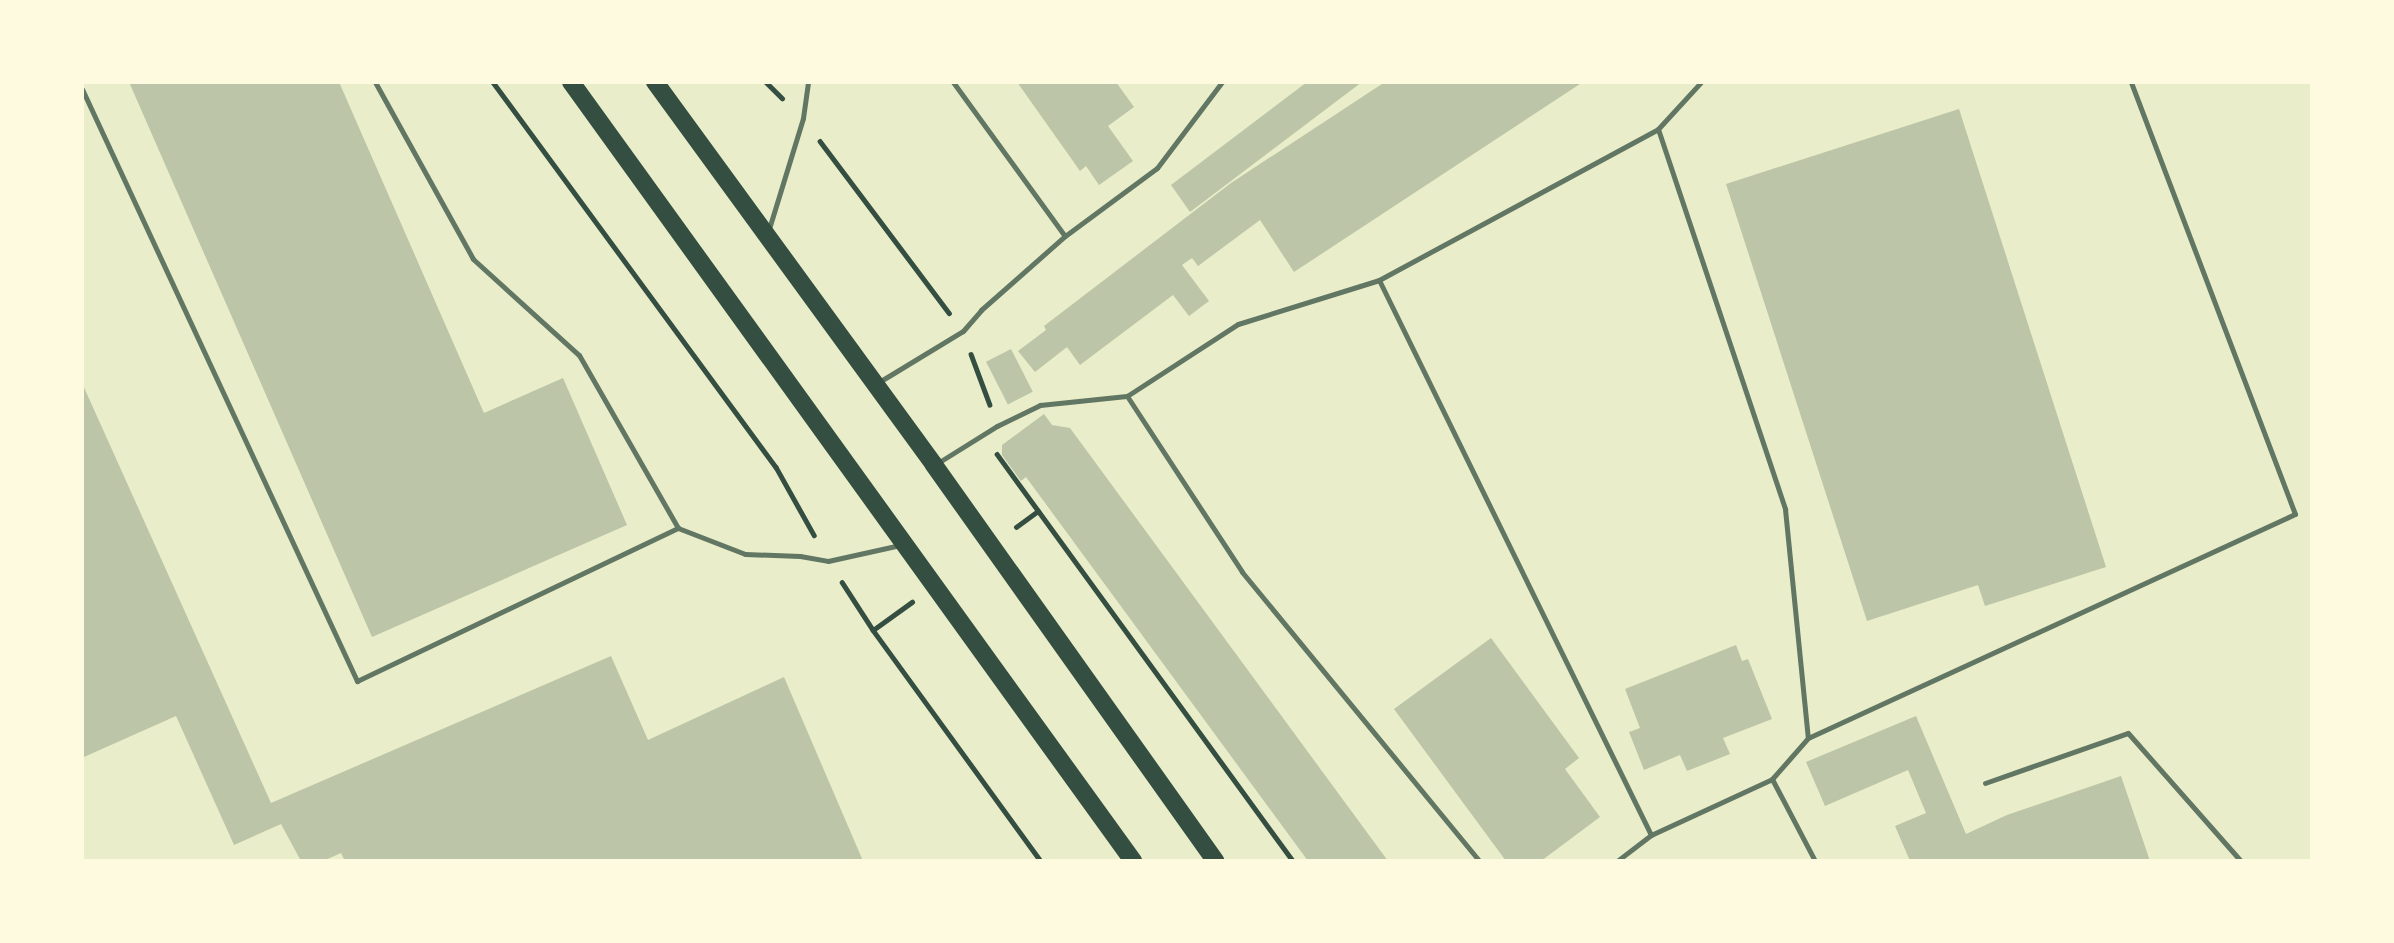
<!DOCTYPE html>
<style>
body{margin:0}
#map{position:relative;width:2394px;height:943px;overflow:hidden;background:#e9edc9;font-family:"Crimson Pro",serif}
div>[style]{position:absolute}
[style*='--x']{left:calc(var(--x)*1px);top:calc(var(--y)*1px);width:calc(var(--w)*1px);rotate:calc(var(--a)*1deg)}
.building>*{inset:0;background:#bcc5a7;transform-origin:0 0}
.path>*{height:4.5px;margin:-2.25px;padding:0 2.25px;transform-origin:2.25px;border-radius:2.25px;background:#344e41}
.service>*{height:5px;margin:-2.5px;padding:0 2.5px;transform-origin:2.5px;border-radius:2.5px;background:#617663}
.primary>*{height:18px;margin:-9px;padding:0 9px;transform-origin:9px;border-radius:9px;background:#344e41}
span{translate:-50% -50%;white-space:nowrap;text-align:center;line-height:1.15;-webkit-text-stroke:5px #fefae0;paint-order:stroke}
.frame{position:absolute;inset:0;border:84px solid #fefae0;pointer-events:none}
</style>
<div id="map">
<div class="building">
<i style="clip-path:polygon(129px 82px,339px 82px,484px 413px,563px 378px,627px 525px,372px 637px)"></i>
<i style="clip-path:polygon(1017px 82px,1116px 82px,1134px 107px,1108px 126px,1133px 161px,1099px 185px,1086px 166px,1080px 171px)"></i>
<i style="clip-path:polygon(1307px 82px,1362px 82px,1190px 212px,1171px 185px)"></i>
<i style="clip-path:polygon(1385px 82px,1583px 82px,1294px 272px,1260px 220px,1198px 266px,1192px 258px,1182px 265px,1209px 301px,1189px 316px,1173px 295px,1080px 365px,1067px 347px,1035px 372px,1018px 351px,1046px 330px,1044px 326px,1231px 183px)"></i>
<i style="clip-path:polygon(1959px 109px,2106px 567px,1985px 606px,1978px 585px,1867px 621px,1726px 184px)"></i>
<i style="left:1011px;top:349px;width:48px;height:28px;rotate:63deg"></i>
<i style="clip-path:polygon(82px 383px,271px 803px,611px 656px,648px 740px,784px 677px,863px 861px,345px 861px,341px 853px,323px 861px,301px 861px,281px 824px,234px 845px,176px 716px,84px 757px)"></i>
<i style="clip-path:polygon(1044px 414px,1052px 425px,1070px 428px,1388px 861px,1308px 861px,1026px 477px,1021px 481px,1002px 455px,1002px 445px)"></i>
<i style="clip-path:polygon(1491px 638px,1579px 758px,1565px 769px,1600px 817px,1541px 861px,1506px 861px,1394px 709px)"></i>
<i style="clip-path:polygon(1736px 645px,1742px 661px,1748px 659px,1772px 719px,1723px 738px,1730px 754px,1687px 771px,1680px 755px,1644px 770px,1629px 732px,1640px 728px,1625px 689px)"></i>
<i style="clip-path:polygon(1916px 716px,1966px 834px,2007px 815px,2121px 776px,2150px 861px,1910px 861px,1895px 826px,1926px 813px,1908px 770px,1825px 806px,1806px 762px)"></i>
</div>
<div class="path">
<i style="--x:493;--y:82;--w:478;--a:53.7"></i>
<i style="--x:776;--y:467;--w:78;--a:60.8"></i>
<i style="--x:766;--y:82;--w:23;--a:45"></i>
<i style="--x:820;--y:141;--w:215;--a:53.1"></i>
<i style="--x:971;--y:354;--w:54;--a:69.6"></i>
<i style="--x:997;--y:454;--w:503;--a:53.97"></i>
<i style="--x:1016;--y:527;--w:27;--a:-36"></i>
<i style="--x:842;--y:582;--w:57;--a:57.1"></i>
<i style="--x:873;--y:630;--w:286;--a:54"></i>
<i style="--x:873;--y:630;--w:48;--a:-35.7"></i>
</div>
<div class="service">
<i style="--x:375;--y:82;--w:202;--a:61"></i>
<i style="--x:473;--y:259;--w:143;--a:42.2"></i>
<i style="--x:579;--y:355;--w:199;--a:60.2"></i>
<i style="--x:678;--y:528;--w:72;--a:21.2"></i>
<i style="--x:745;--y:554;--w:55;--a:2.1"></i>
<i style="--x:800;--y:556;--w:28;--a:10"></i>
<i style="--x:828;--y:561;--w:74;--a:-12.5"></i>
<i style="--x:953;--y:82;--w:190;--a:54"></i>
<i style="--x:82;--y:89;--w:653;--a:65.08"></i>
<i style="--x:357;--y:681;--w:356;--a:-25.5"></i>
<i style="--x:1658;--y:129;--w:401;--a:71.5"></i>
<i style="--x:1785;--y:509;--w:230;--a:84.3"></i>
<i style="--x:768;--y:232;--w:119;--a:-72.9"></i>
<i style="--x:803;--y:118;--w:36;--a:-82"></i>
<i style="--x:1379;--y:280;--w:618;--a:63.89"></i>
<i style="--x:1651;--y:835;--w:43;--a:142.6"></i>
<i style="--x:879;--y:382;--w:98;--a:-31.3"></i>
<i style="--x:963;--y:331;--w:28;--a:-49"></i>
<i style="--x:981;--y:310;--w:112;--a:-41.4"></i>
<i style="--x:1065;--y:236;--w:114;--a:-36.5"></i>
<i style="--x:1157;--y:168;--w:108;--a:-52.9"></i>
<i style="--x:1127;--y:396;--w:132;--a:-33"></i>
<i style="--x:1238;--y:324;--w:148;--a:-17.3"></i>
<i style="--x:1379;--y:280;--w:317;--a:-28.4"></i>
<i style="--x:1658;--y:129;--w:64;--a:-47.5"></i>
<i style="--x:936;--y:464;--w:72;--a:-31.9"></i>
<i style="--x:997;--y:426;--w:48;--a:-26"></i>
<i style="--x:1040;--y:405;--w:87;--a:-5.9"></i>
<i style="--x:1127;--y:396;--w:210;--a:56.8"></i>
<i style="--x:1242;--y:572;--w:374;--a:50.6"></i>
<i style="--x:1772;--y:779;--w:55;--a:-48.7"></i>
<i style="--x:1808;--y:738;--w:536;--a:-24.7"></i>
<i style="--x:2295;--y:514;--w:462;--a:-110.8"></i>
<i style="--x:1985;--y:783;--w:151;--a:-19.3"></i>
<i style="--x:2128;--y:733;--w:171;--a:48.6"></i>
<i style="--x:1651;--y:835;--w:133;--a:-24.8"></i>
<i style="--x:1772;--y:779;--w:93;--a:62.3"></i>
</div>
<div class="primary">
<i style="--x:571;--y:82;--w:961;--a:54.19"></i>
<i style="--x:655;--y:82;--w:474;--a:53.9"></i>
<i style="--x:934;--y:465;--w:486;--a:54.6"></i>
</div>
<div class="frame"></div>
</div>
